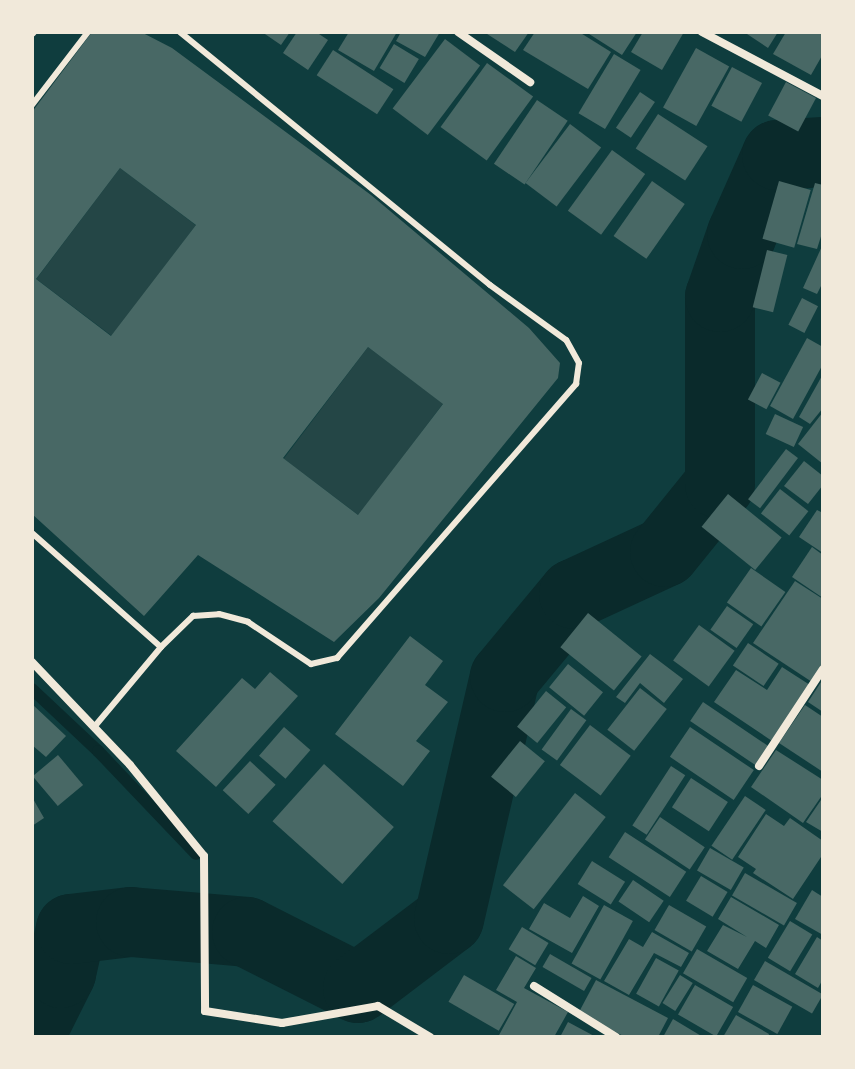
<!DOCTYPE html>
<style>
body{margin:0}
#map{position:relative;width:855px;height:1069px;overflow:hidden;background:#0f3d3e;font-family:"Fira Sans",sans-serif}
div>[style]{position:absolute}
[style*='--x']{left:calc(var(--x)*1px);top:calc(var(--y)*1px);width:calc(var(--w)*1px);rotate:calc(var(--a)*1deg)}
.green>*{inset:0;background:#244646;transform-origin:0 0}
.stream>*{height:12px;margin:-6px;padding:0 6px;transform-origin:6px;border-radius:6px;background:#0a2a2b}
.river>*{height:70px;margin:-35px;padding:0 35px;transform-origin:35px;border-radius:35px;background:#0a2a2b}
.building>*{inset:0;background:#486865;transform-origin:0 0}
.service>*{height:6px;margin:-3px;padding:0 3px;transform-origin:3px;border-radius:3px;background:#f1e9da}
.minor>*{height:8px;margin:-4px;padding:0 4px;transform-origin:4px;border-radius:4px;background:#f1e9da}
span{translate:-50% -50%;white-space:nowrap;text-align:center;line-height:1.15;-webkit-text-stroke:6px #f1e9da;paint-order:stroke}
.frame{position:absolute;inset:0;border:34px solid #f1e9da;pointer-events:none}
</style>
<div id="map">
<div class="green">
<i style="left:120px;top:168px;width:95px;height:139px;rotate:37deg"></i>
<i style="left:368px;top:347px;width:94px;height:140px;rotate:37deg"></i>
</div>
<div class="stream">
<i style="--x:32;--y:689;--w:91;--a:43.2"></i>
<i style="--x:98;--y:751;--w:142;--a:46.4"></i>
</div>
<div class="river">
<i style="--x:32;--y:1031;--w:65;--a:-63.4"></i>
<i style="--x:61;--y:973;--w:45;--a:-77.2"></i>
<i style="--x:71;--y:929;--w:60;--a:-6.7"></i>
<i style="--x:131;--y:922;--w:116;--a:4.9"></i>
<i style="--x:247;--y:932;--w:124;--a:26.8"></i>
<i style="--x:358;--y:988;--w:114;--a:-37.2"></i>
<i style="--x:449;--y:919;--w:248;--a:-77"></i>
<i style="--x:505;--y:677;--w:108;--a:-50.3"></i>
<i style="--x:574;--y:594;--w:100;--a:-24.8"></i>
<i style="--x:665;--y:552;--w:87;--a:-51"></i>
<i style="--x:720;--y:484;--w:187;--a:-90"></i>
<i style="--x:720;--y:297;--w:67;--a:-70.8"></i>
<i style="--x:742;--y:234;--w:86;--a:-66.1"></i>
<i style="--x:777;--y:155;--w:46;--a:-3.7"></i>
</div>
<div class="building">
<i style="clip-path:polygon(evenodd,92px 32px,141px 32px,172px 48px,371px 195px,529px 328px,560px 363px,558px 378px,379px 598px,334px 642px,198px 555px,144px 616px,32px 514px,32px 112px,92px 32px,120px 168px,196px 225px,111px 336px,36px 279px,120px 168px,92px 32px,368px 347px,443px 404px,358px 515px,283px 458px,368px 347px)"></i>
<i style="clip-path:polygon(262px 32px,290px 32px,281px 45px)"></i>
<i style="clip-path:polygon(297px 32px,316px 32px,328px 40px,308px 70px,283px 53px)"></i>
<i style="clip-path:polygon(349px 32px,397px 32px,374px 71px,338px 50px)"></i>
<i style="clip-path:polygon(401px 32px,440px 32px,425px 57px,396px 41px)"></i>
<i style="clip-path:polygon(484px 32px,529px 32px,515px 52px)"></i>
<i style="clip-path:polygon(535px 32px,579px 32px,611px 52px,588px 89px,523px 50px)"></i>
<i style="clip-path:polygon(586px 32px,637px 32px,622px 55px)"></i>
<i style="clip-path:polygon(643px 32px,684px 32px,662px 70px,631px 52px)"></i>
<i style="clip-path:polygon(744px 32px,778px 32px,768px 48px)"></i>
<i style="clip-path:polygon(786px 32px,823px 32px,823px 54px,811px 75px,773px 54px)"></i>
<i style="left:445px;top:39px;width:44px;height:87px;rotate:37deg"></i>
<i style="left:394px;top:44px;width:29px;height:28px;rotate:31deg"></i>
<i style="left:696px;top:48px;width:38px;height:68px;rotate:29deg"></i>
<i style="left:333px;top:50px;width:72px;height:30px;rotate:33deg"></i>
<i style="left:614px;top:54px;width:31px;height:69px;rotate:31deg"></i>
<i style="left:487px;top:63px;width:57px;height:79px;rotate:36deg"></i>
<i style="left:732px;top:67px;width:34px;height:44px;rotate:28deg"></i>
<i style="left:786px;top:82px;width:34px;height:38px;rotate:28deg"></i>
<i style="left:640px;top:92px;width:18px;height:43px;rotate:34deg"></i>
<i style="left:537px;top:100px;width:37px;height:77px;rotate:34deg"></i>
<i style="left:658px;top:114px;width:59px;height:41px;rotate:33deg"></i>
<i style="left:570px;top:124px;width:39px;height:74px;rotate:37deg"></i>
<i style="left:612px;top:150px;width:41px;height:75px;rotate:36deg"></i>
<i style="left:652px;top:181px;width:40px;height:67px;rotate:35deg"></i>
<i style="left:779px;top:181px;width:33px;height:60px;rotate:16deg"></i>
<i style="clip-path:polygon(815px 183px,823px 185px,823px 230px,817px 249px,797px 244px)"></i>
<i style="clip-path:polygon(823px 244px,823px 282px,817px 294px,803px 288px)"></i>
<i style="left:767px;top:250px;width:21px;height:59px;rotate:14deg"></i>
<i style="left:802px;top:298px;width:18px;height:30px;rotate:27deg"></i>
<i style="clip-path:polygon(807px 338px,823px 347px,823px 364px,793px 419px,770px 406px)"></i>
<i style="left:762px;top:373px;width:21px;height:30px;rotate:28deg"></i>
<i style="clip-path:polygon(823px 374px,823px 408px,810px 424px,799px 417px)"></i>
<i style="clip-path:polygon(823px 412px,823px 464px,798px 444px)"></i>
<i style="left:775px;top:414px;width:31px;height:22px;rotate:25deg"></i>
<i style="left:786px;top:449px;width:15px;height:63px;rotate:37deg"></i>
<i style="clip-path:polygon(804px 461px,823px 476px,823px 485px,808px 504px,784px 486px)"></i>
<i style="left:780px;top:489px;width:36px;height:31px;rotate:38deg"></i>
<i style="left:728px;top:494px;width:69px;height:42px;rotate:39deg"></i>
<i style="clip-path:polygon(817px 510px,823px 513px,823px 553px,799px 537px)"></i>
<i style="clip-path:polygon(812px 547px,823px 555px,823px 598px,792px 577px)"></i>
<i style="left:751px;top:568px;width:42px;height:42px;rotate:35deg"></i>
<i style="clip-path:polygon(795px 581px,823px 599px,823px 665px,812px 682px,753px 643px)"></i>
<i style="left:727px;top:606px;width:32px;height:29px;rotate:35deg"></i>
<i style="left:588px;top:613px;width:69px;height:44px;rotate:39deg"></i>
<i style="left:699px;top:625px;width:44px;height:44px;rotate:36deg"></i>
<i style="clip-path:polygon(410px 636px,443px 661px,425px 685px,448px 702px,416px 741px,430px 751px,403px 786px,335px 734px)"></i>
<i style="left:748px;top:643px;width:37px;height:27px;rotate:34deg"></i>
<i style="clip-path:polygon(650px 654px,683px 679px,664px 703px,640px 683px,625px 703px,616px 697px)"></i>
<i style="left:568px;top:664px;width:45px;height:30px;rotate:39deg"></i>
<i style="clip-path:polygon(782px 667px,810px 685px,772px 741px,714px 702px,736px 670px,767px 690px)"></i>
<i style="clip-path:polygon(270px 672px,298px 696px,216px 787px,176px 751px,242px 678px,255px 689px)"></i>
<i style="clip-path:polygon(823px 679px,823px 712px,808px 702px)"></i>
<i style="left:640px;top:688px;width:34px;height:53px;rotate:38deg"></i>
<i style="left:546px;top:691px;width:26px;height:46px;rotate:39deg"></i>
<i style="left:703px;top:702px;width:79px;height:23px;rotate:34deg"></i>
<i style="clip-path:polygon(32px 704px,66px 736px,46px 757px,32px 745px)"></i>
<i style="clip-path:polygon(805px 705px,823px 717px,823px 772px,779px 743px)"></i>
<i style="left:571px;top:709px;width:19px;height:50px;rotate:36deg"></i>
<i style="left:590px;top:725px;width:51px;height:50px;rotate:37deg"></i>
<i style="left:284px;top:727px;width:35px;height:38px;rotate:41deg"></i>
<i style="left:690px;top:727px;width:77px;height:36px;rotate:34deg"></i>
<i style="left:520px;top:741px;width:32px;height:46px;rotate:39deg"></i>
<i style="clip-path:polygon(776px 750px,823px 780px,823px 794px,803px 823px,751px 787px)"></i>
<i style="left:58px;top:755px;width:39px;height:33px;rotate:50deg"></i>
<i style="left:250px;top:761px;width:35px;height:40px;rotate:43deg"></i>
<i style="left:324px;top:764px;width:94px;height:77px;rotate:42deg"></i>
<i style="left:671px;top:766px;width:17px;height:71px;rotate:33deg"></i>
<i style="left:691px;top:778px;width:44px;height:35px;rotate:33deg"></i>
<i style="left:575px;top:793px;width:39px;height:117px;rotate:38deg"></i>
<i style="left:745px;top:796px;width:25px;height:60px;rotate:34deg"></i>
<i style="clip-path:polygon(32px 797px,44px 818px,32px 826px)"></i>
<i style="clip-path:polygon(823px 797px,823px 832px,806px 822px)"></i>
<i style="clip-path:polygon(766px 814px,784px 826px,790px 818px,823px 841px,823px 854px,793px 899px,753px 873px,756px 869px,738px 857px)"></i>
<i style="left:660px;top:817px;width:54px;height:27px;rotate:34deg"></i>
<i style="left:625px;top:832px;width:73px;height:30px;rotate:33deg"></i>
<i style="left:710px;top:848px;width:39px;height:26px;rotate:30deg"></i>
<i style="left:592px;top:861px;width:39px;height:27px;rotate:32deg"></i>
<i style="left:745px;top:873px;width:60px;height:26px;rotate:30deg"></i>
<i style="left:701px;top:876px;width:31px;height:29px;rotate:31deg"></i>
<i style="left:633px;top:880px;width:37px;height:26px;rotate:34deg"></i>
<i style="clip-path:polygon(812px 890px,823px 897px,823px 935px,795px 919px)"></i>
<i style="clip-path:polygon(583px 896px,599px 906px,572px 953px,529px 929px,544px 903px,570px 918px)"></i>
<i style="clip-path:polygon(731px 897px,779px 925px,766px 948px,755px 941px,738px 969px,707px 951px,723px 925px,747px 937px,718px 919px)"></i>
<i style="left:604px;top:905px;width:33px;height:67px;rotate:29deg"></i>
<i style="left:669px;top:905px;width:43px;height:29px;rotate:30deg"></i>
<i style="left:790px;top:921px;width:26px;height:43px;rotate:31deg"></i>
<i style="left:522px;top:927px;width:31px;height:26px;rotate:31deg"></i>
<i style="clip-path:polygon(652px 932px,689px 953px,681px 967px,654px 953px,629px 995px,604px 981px,629px 939px,643px 947px)"></i>
<i style="clip-path:polygon(817px 937px,823px 941px,823px 979px,818px 988px,795px 974px)"></i>
<i style="left:697px;top:949px;width:58px;height:28px;rotate:30deg"></i>
<i style="left:550px;top:954px;width:48px;height:15px;rotate:30deg"></i>
<i style="clip-path:polygon(516px 956px,536px 968px,524px 988px,568px 1012px,554px 1037px,498px 1037px,517px 1002px,496px 990px)"></i>
<i style="left:656px;top:958px;width:26px;height:41px;rotate:29deg"></i>
<i style="left:765px;top:961px;width:67px;height:22px;rotate:30deg"></i>
<i style="left:464px;top:975px;width:58px;height:31px;rotate:30deg"></i>
<i style="left:680px;top:975px;width:15px;height:33px;rotate:32deg"></i>
<i style="clip-path:polygon(596px 980px,668px 1018px,658px 1037px,625px 1037px,579px 1012px)"></i>
<i style="left:695px;top:985px;width:44px;height:34px;rotate:30deg"></i>
<i style="left:753px;top:985px;width:45px;height:31px;rotate:29deg"></i>
<i style="clip-path:polygon(736px 1015px,769px 1034px,768px 1037px,723px 1037px)"></i>
<i style="clip-path:polygon(673px 1019px,703px 1037px,663px 1037px)"></i>
<i style="clip-path:polygon(568px 1022px,596px 1037px,560px 1037px)"></i>
</div>
<div class="service">
<i style="--x:32;--y:105;--w:92;--a:-52.5"></i>
<i style="--x:32;--y:533;--w:172;--a:41.5"></i>
<i style="--x:95;--y:726;--w:103;--a:-50.1"></i>
<i style="--x:161;--y:647;--w:45;--a:-44.1"></i>
<i style="--x:193;--y:616;--w:26;--a:-4"></i>
<i style="--x:219;--y:614;--w:30;--a:15"></i>
<i style="--x:248;--y:622;--w:76;--a:33.7"></i>
<i style="--x:311;--y:664;--w:27;--a:-13"></i>
<i style="--x:337;--y:658;--w:364;--a:-48.9"></i>
<i style="--x:576;--y:384;--w:21;--a:-82"></i>
<i style="--x:579;--y:363;--w:26;--a:-119"></i>
<i style="--x:566;--y:340;--w:94;--a:-144.1"></i>
<i style="--x:490;--y:285;--w:400;--a:-140.8"></i>
</div>
<div class="minor">
<i style="--x:458;--y:32;--w:88;--a:34.8"></i>
<i style="--x:702;--y:32;--w:137;--a:27.9"></i>
<i style="--x:32;--y:33;--w:1;--a:-45"></i>
<i style="--x:32;--y:662;--w:142;--a:46.4"></i>
<i style="--x:130;--y:765;--w:117;--a:50.9"></i>
<i style="--x:204;--y:856;--w:155;--a:89.6"></i>
<i style="--x:205;--y:1011;--w:78;--a:8.9"></i>
<i style="--x:282;--y:1023;--w:97;--a:-10"></i>
<i style="--x:378;--y:1006;--w:61;--a:30.8"></i>
<i style="--x:759;--y:766;--w:116;--a:-56.6"></i>
<i style="--x:534;--y:986;--w:97;--a:31.9"></i>
</div>
<div class="frame"></div>
</div>
